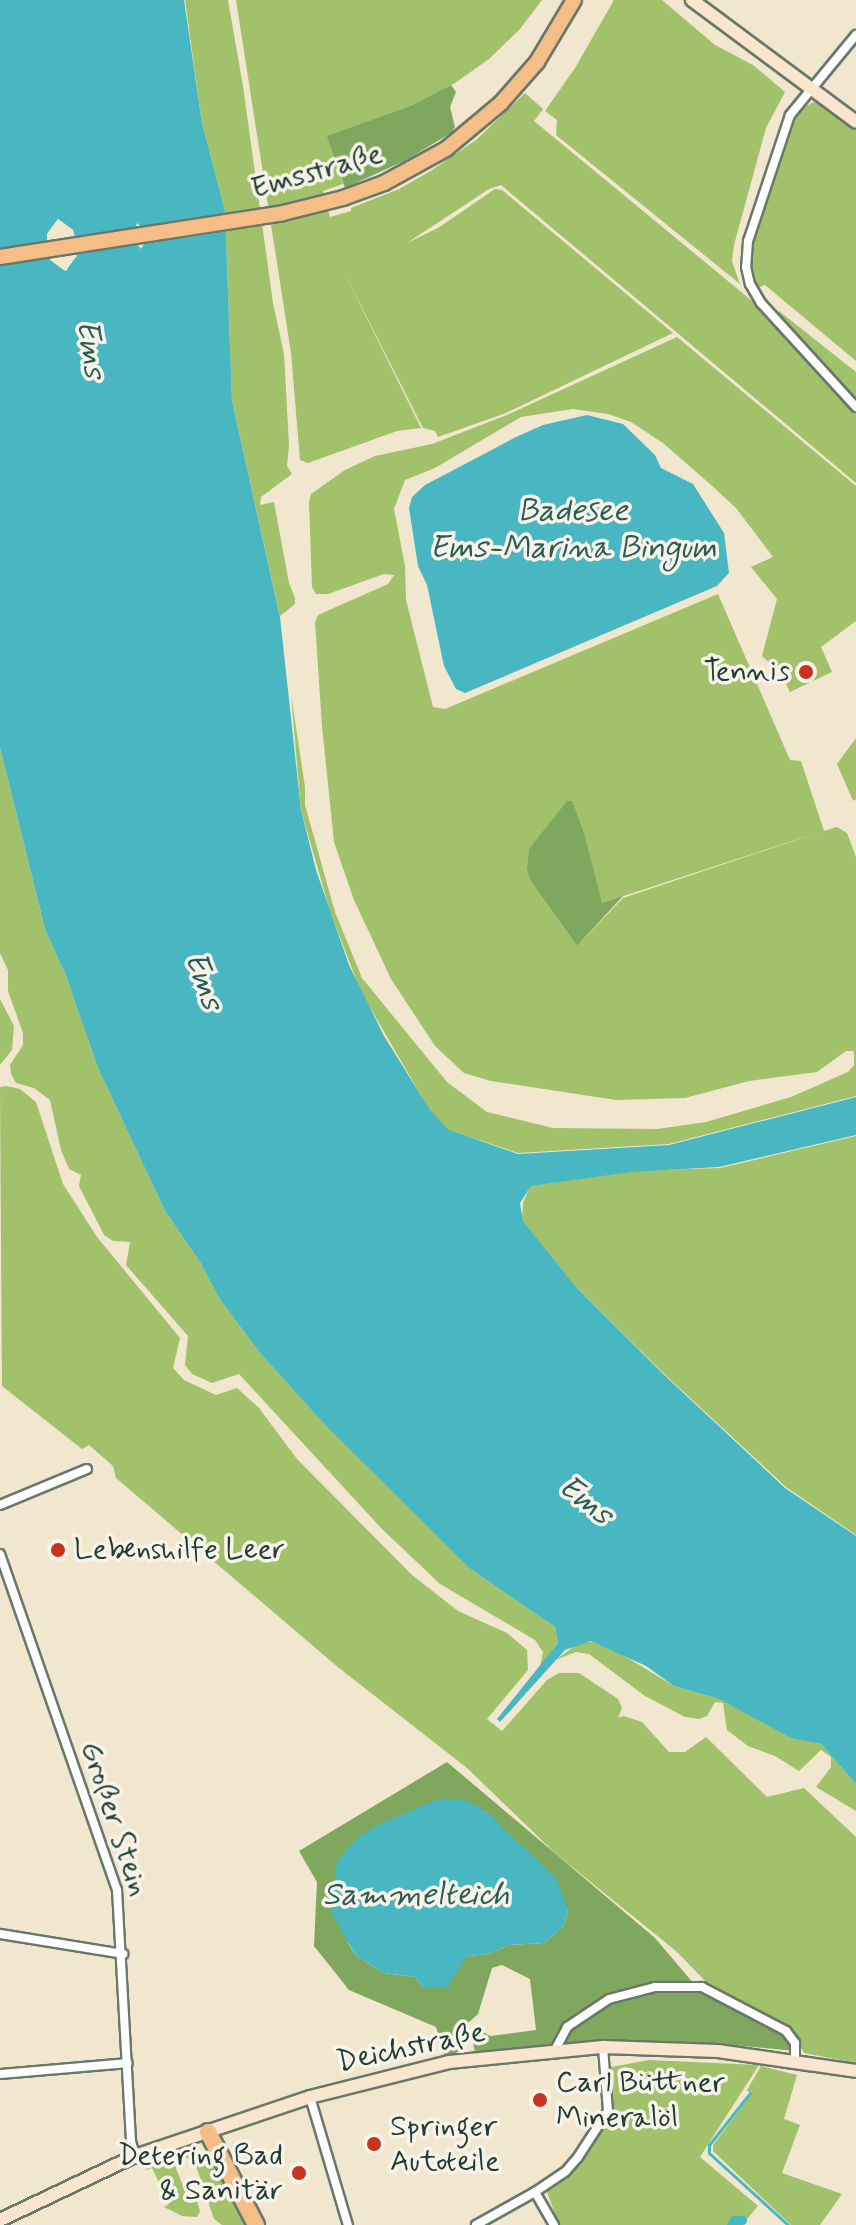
<!DOCTYPE html>
<meta charset="utf-8">
<style>
body{margin:0}
#map{position:relative;width:856px;height:2225px;overflow:hidden;background:#f1e7ce;font-family:Mynerve,sans-serif}
div>[style]{position:absolute}
[style*='--x']{left:calc(var(--x)*1px);top:calc(var(--y)*1px);width:calc(var(--w)*1px);rotate:calc(var(--a)*1deg)}
.green>*{inset:0;background:#a1c16a}
.forest>*{inset:0;background:#80a75e}
.water>*{inset:0;background:#49b7c2}
.pier>*{inset:0;background:#f1e7ce}
.stream>*{height:3px;margin:-1.5px;padding:0 1.5px;transform-origin:1.5px;border-radius:1.5px;background:#49b7c2}
.canal>*{height:9px;margin:-4.5px;padding:0 4.5px;transform-origin:4.5px;border-radius:4.5px;background:#49b7c2}
.roads{filter:drop-shadow(2px 0 #68786a) drop-shadow(-2px 0 #68786a) drop-shadow(0 2px #68786a) drop-shadow(0 -2px #68786a)}
.street>*{height:8px;margin:-4px;padding:0 4px;transform-origin:4px;border-radius:4px;background:#fff}
.secondary>*{height:12px;margin:-6px;padding:0 6px;transform-origin:6px;border-radius:6px;background:#fbe5cf}
.primary>*{height:14px;margin:-7px;padding:0 7px;transform-origin:7px;border-radius:7px;background:#f6be87}
.highway>*{height:16px;margin:-8px;padding:0 8px;transform-origin:8px;border-radius:8px;background:#f6be87}
.dots>*{width:22px;height:22px;translate:-50% -50%;box-sizing:border-box;border:4px solid #f7f3e8;border-radius:50%}
span{translate:-50% -50%;white-space:nowrap;text-align:center;line-height:1.15;-webkit-text-stroke:7px #f7f3e8;paint-order:stroke}
.street-label{font-size:30px;color:#1f3d34}
.poi-label{font-size:30px;color:#1f3d34}
.right{translate:-100% -50%;text-align:right}
.left{translate:0 -50%;text-align:left}
.water-label{font-size:32px;color:#2a5c58;font-style:italic}
</style>
<div id="map">
<div class="green">
<i style="clip-path:polygon(185px 0,228px 0,243px 86px,273px 303px,284px 354px,289px 445px,287px 466px,292px 474px,261px 497px,260px 505px,274px 502px,289px 583px,295px 598px,295px 604px,280px 616px,232px 401px,225px 211px,202px 123px)"></i>
<i style="clip-path:polygon(236px 0,542px 0,520px 29px,489px 59px,455px 83px,410px 106px,328px 136px,343px 184px,323px 191px,330px 217px,351px 211px,351px 208px,399px 189px,429px 172px,476px 140px,525px 93px,543px 109px,534px 121px,757px 305px,856px 415px,856px 483px,501px 185px,489px 189px,407px 243px,438px 228px,495px 189px,502px 190px,673px 333px,506px 413px,438px 437px,435px 431px,423px 428px,343px 270px,421px 428px,397px 431px,308px 463px,300px 460px,291px 353px)"></i>
<i style="clip-path:polygon(614px 0,662px 0,715px 45px,753px 65px,785px 92px,766px 128px,734px 245px,732px 261px,740px 284px,556px 135px,557px 120px,545px 111px,575px 68px)"></i>
<i style="clip-path:polygon(814px 102px,828px 108px,856px 130px,856px 361px,765px 285px,758px 288px,751px 268px,753px 245px,790px 126px,802px 108px)"></i>
<i style="clip-path:polygon(779px 311px,856px 372px,856px 402px,779px 316px)"></i>
<i style="clip-path:polygon(evenodd,677px 337px,856px 486px,856px 621px,821px 647px,832px 672px,790px 692px,780px 672px,762px 656px,777px 599px,751px 567px,773px 557px,736px 508px,710px 484px,663px 443px,631px 422px,608px 414px,573px 409px,521px 417px,435px 468px,405px 480px,394px 509px,405px 566px,406px 600px,433px 707px,445px 709px,718px 594px,790px 760px,801px 761px,824px 831px,837px 827px,847px 833px,856px 857px,856px 1096px,669px 1144px,518px 1153px,448px 1130px,430px 1111px,361px 992px,330px 911px,301px 810px,291px 694px,305px 787px,305px 805px,335px 912px,362px 978px,447px 1082px,487px 1112px,553px 1128px,657px 1129px,706px 1122px,791px 1097px,848px 1072px,854px 1065px,854px 1055px,853px 1051px,846px 1051px,817px 1072px,749px 1081px,685px 1098px,616px 1100px,491px 1081px,464px 1073px,435px 1046px,391px 979px,354px 900px,334px 842px,322px 726px,315px 622px,318px 615px,388px 584px,394px 575px,384px 574px,328px 594px,316px 594px,312px 587px,309px 502px,311px 494px,345px 470px,375px 456px,432px 444px,507px 415px,677px 337px,572px 802px,602px 903px,823px 831px,623px 898px,577px 946px,530px 880px,527px 870px,572px 802px)"></i>
<i style="clip-path:polygon(856px 738px,856px 799px,853px 801px,837px 764px)"></i>
<i style="clip-path:polygon(0 748px,45px 929px,66px 976px,98px 1068px,165px 1211px,200px 1262px,219px 1298px,260px 1353px,326px 1426px,469px 1568px,555px 1627px,558px 1643px,540px 1667px,543px 1652px,535px 1640px,440px 1584px,382px 1529px,239px 1374px,212px 1383px,192px 1374px,185px 1365px,188px 1336px,126px 1265px,130px 1242px,113px 1241px,104px 1235px,79px 1186px,81px 1175px,69px 1169px,61px 1150px,50px 1100px,34px 1088px,16px 1083px,11px 1074px,10px 1065px,23px 1045px,23px 1033px,8px 991px,8px 970px,0 953px)"></i>
<i style="clip-path:polygon(0 999px,14px 1026px,12px 1050px,0 1065px)"></i>
<i style="clip-path:polygon(6px 1086px,20px 1089px,36px 1102px,63px 1184px,97px 1237px,180px 1338px,173px 1368px,184px 1380px,216px 1395px,237px 1388px,259px 1408px,297px 1459px,412px 1575px,458px 1611px,507px 1633px,527px 1650px,528px 1670px,487px 1719px,502px 1731px,547px 1680px,559px 1673px,579px 1673px,618px 1699px,622px 1708px,618px 1718px,624px 1716px,642px 1722px,669px 1752px,685px 1752px,706px 1737px,767px 1797px,804px 1788px,856px 1837px,856px 2063px,804px 2053px,792px 2031px,715px 1991px,676px 1951px,556px 1854px,467px 1768px,339px 1668px,116px 1478px,113px 1466px,89px 1445px,82px 1449px,2px 1386px,0 1087px)"></i>
<i style="clip-path:polygon(856px 1136px,856px 1535px,786px 1487px,661px 1371px,575px 1286px,522px 1220px,523px 1203px,530px 1186px,631px 1171px,720px 1168px)"></i>
<i style="clip-path:polygon(582px 1641px,603px 1643px,674px 1686px,719px 1699px,790px 1737px,821px 1744px,856px 1784px,856px 1811px,816px 1787px,831px 1767px,831px 1757px,821px 1750px,799px 1771px,775px 1756px,748px 1746px,727px 1730px,723px 1703px,715px 1702px,707px 1716px,699px 1719px,685px 1717px,645px 1696px,589px 1654px,576px 1652px,555px 1660px)"></i>
<i style="clip-path:polygon(649px 2060px,759px 2065px,700px 2157px,758px 2206px,742px 2225px,559px 2225px,547px 2192px,575px 2162px,609px 2112px,606px 2068px)"></i>
<i style="clip-path:polygon(761px 2066px,797px 2075px,784px 2119px,800px 2125px,782px 2173px,842px 2194px,820px 2225px,791px 2225px,713px 2151px,713px 2145px,751px 2095px,747px 2090px)"></i>
<i style="clip-path:polygon(184px 2151px,198px 2156px,209px 2154px,224px 2173px,252px 2225px,222px 2225px,214px 2219px,194px 2160px,186px 2158px)"></i>
<i style="clip-path:polygon(176px 2153px,179px 2158px,173px 2161px,190px 2203px,197px 2201px,200px 2211px,197px 2217px,182px 2216px,164px 2207px,169px 2204px,152px 2168px,146px 2170px,143px 2164px)"></i>
</div>
<div class="forest">
<i style="clip-path:polygon(451px 85px,456px 92px,450px 107px,455px 127px,451px 133px,406px 160px,345px 188px,327px 136px,410px 106px)"></i>
<i style="clip-path:polygon(567px 801px,572px 801px,584px 833px,602px 903px,623px 896px,577px 946px,530px 880px,527px 870px,529px 849px)"></i>
<i style="clip-path:polygon(evenodd,447px 1762px,655px 1938px,700px 1991px,790px 2035px,795px 2051px,722px 2044px,603px 2041px,475px 2052px,472px 2038px,482px 2031px,490px 2036px,536px 2030px,530px 1979px,502px 1965px,492px 1968px,478px 2014px,467px 2024px,462px 2050px,445px 2058px,436px 2027px,349px 1990px,314px 1946px,317px 1882px,299px 1851px,447px 1762px,484px 1810px,528px 1854px,568px 1910px,564px 1926px,544px 1943px,509px 1945px,489px 1954px,467px 1956px,423px 1988px,415px 1977px,384px 1973px,356px 1956px,348px 1943px,484px 1810px)"></i>
</div>
<div class="water">
<i style="clip-path:polygon(evenodd,0 0,184px 0,202px 123px,225px 211px,232px 401px,280px 617px,301px 810px,316px 870px,349px 965px,384px 1036px,430px 1110px,449px 1130px,518px 1154px,669px 1145px,856px 1097px,856px 1135px,719px 1167px,631px 1172px,531px 1186px,520px 1203px,523px 1221px,576px 1287px,661px 1372px,785px 1488px,856px 1536px,856px 1784px,821px 1744px,791px 1738px,719px 1699px,674px 1686px,646px 1666px,591px 1641px,565px 1650px,500px 1722px,497px 1719px,558px 1643px,555px 1627px,469px 1568px,326px 1426px,260px 1353px,219px 1298px,200px 1262px,165px 1211px,98px 1068px,66px 976px,45px 929px,0 748px,0 0,58px 219px,73px 230px,77px 256px,65px 271px,50px 260px,47px 234px,58px 219px)"></i>
<i style="clip-path:polygon(587px 415px,623px 424px,655px 455px,661px 468px,693px 484px,724px 533px,729px 573px,717px 586px,465px 693px,456px 689px,444px 666px,427px 585px,418px 566px,409px 508px,412px 497px,425px 485px,516px 437px,543px 425px)"></i>
<i style="clip-path:polygon(436px 1800px,464px 1800px,484px 1810px,556px 1878px,568px 1910px,564px 1926px,544px 1943px,509px 1945px,489px 1954px,467px 1956px,447px 1987px,423px 1988px,415px 1977px,384px 1973px,356px 1956px,332px 1914px,333px 1891px,337px 1861px,355px 1840px,375px 1826px)"></i>
</div>
<div class="pier">
<i style="clip-path:polygon(evenodd,229px 214px,229px 231px,144px 244px,141px 249px,138px 245px,77px 254px,66px 271px,50px 258px,0 265px,0 248px,47px 241px,47px 234px,58px 219px,73px 230px,75px 237px,135px 228px,137px 223px,141px 227px,229px 214px,59px 225px,69px 233px,73px 255px,65px 266px,54px 258px,51px 235px,59px 225px)"></i>
</div>
<div class="stream">
<i style="--x:750;--y:2093;--w:66;--a:128.3"></i>
<i style="--x:709;--y:2145;--w:8;--a:90"></i>
<i style="--x:709;--y:2153;--w:107;--a:42.3"></i>
</div>
<div class="canal">
<i style="--x:731;--y:2225;--w:6;--a:-59"></i>
<i style="--x:734;--y:2220;--w:8;--a:0"></i>
</div>
<div class="roads">
<div class="street">
<i style="--x:856;--y:35;--w:104;--a:129.5"></i>
<i style="--x:790;--y:115;--w:133;--a:108.4"></i>
<i style="--x:748;--y:241;--w:26;--a:94"></i>
<i style="--x:746;--y:267;--w:17;--a:77"></i>
<i style="--x:750;--y:284;--w:22;--a:60"></i>
<i style="--x:761;--y:303;--w:141;--a:47.6"></i>
<i style="--x:0;--y:1505;--w:94;--a:-22.5"></i>
<i style="--x:0;--y:1554;--w:356;--a:70.8"></i>
<i style="--x:117;--y:1890;--w:251;--a:86.8"></i>
<i style="--x:131;--y:2141;--w:16;--a:75"></i>
<i style="--x:0;--y:1934;--w:125;--a:9.2"></i>
<i style="--x:555;--y:2050;--w:26;--a:-62"></i>
<i style="--x:567;--y:2027;--w:50;--a:-33.7"></i>
<i style="--x:609;--y:1999;--w:48;--a:-14.6"></i>
<i style="--x:655;--y:1987;--w:47;--a:0"></i>
<i style="--x:702;--y:1987;--w:95;--a:27.6"></i>
<i style="--x:786;--y:2031;--w:15;--a:53"></i>
<i style="--x:795;--y:2043;--w:18;--a:90"></i>
<i style="--x:0;--y:2074;--w:128;--a:-4.9"></i>
<i style="--x:310;--y:2097;--w:134;--a:73.5"></i>
<i style="--x:535;--y:2192;--w:38;--a:60"></i>
<i style="--x:476;--y:2225;--w:68;--a:-29.2"></i>
<i style="--x:535;--y:2192;--w:37;--a:-34"></i>
<i style="--x:566;--y:2171;--w:18;--a:-49"></i>
<i style="--x:578;--y:2157;--w:55;--a:-56.9"></i>
<i style="--x:608;--y:2111;--w:64;--a:-94.5"></i>
</div>
<div class="secondary">
<i style="--x:692;--y:0;--w:204;--a:36.6"></i>
<i style="--x:0;--y:2220;--w:149;--a:-25.4"></i>
<i style="--x:135;--y:2156;--w:185;--a:-18.6"></i>
<i style="--x:310;--y:2097;--w:143;--a:-14.1"></i>
<i style="--x:449;--y:2062;--w:155;--a:-5.6"></i>
<i style="--x:603;--y:2047;--w:115;--a:2"></i>
<i style="--x:718;--y:2051;--w:139;--a:8.2"></i>
</div>
<div class="primary">
<i style="--x:0;--y:257;--w:286;--a:-8.8"></i>
<i style="--x:283;--y:213;--w:62;--a:-14"></i>
<i style="--x:343;--y:198;--w:44;--a:-20.1"></i>
<i style="--x:384;--y:183;--w:71;--a:-28.7"></i>
<i style="--x:446;--y:149;--w:72;--a:-39.9"></i>
<i style="--x:501;--y:103;--w:55;--a:-48.7"></i>
<i style="--x:537;--y:62;--w:72;--a:-59.2"></i>
</div>
<div class="highway">
<i style="--x:208;--y:2132;--w:105;--a:62.7"></i>
</div>
</div>
<div class="dots">
<i style="left:806px;top:672px;background:#c8321e"></i>
<i style="left:58px;top:1550px;background:#c8321e"></i>
<i style="left:540px;top:2100px;background:#c8321e"></i>
<i style="left:374px;top:2144px;background:#c8321e"></i>
<i style="left:299px;top:2173px;background:#c8321e"></i>
</div>
<div class="street-label">
<span style="left:317px;top:172px;rotate:-16deg">Emsstraße</span>
<span style="left:114px;top:1819px;rotate:72deg">Großer Stein</span>
<span style="left:411px;top:2048px;rotate:-12deg">Deichstraße</span>
</div>
<div class="poi-label">
<span class="right" style="left:790px;top:672px">Tennis</span>
<span class="left" style="left:74px;top:1550px">Lebenshilfe Leer</span>
<span class="left" style="left:556px;top:2100px">Carl Büttner<br>Mineralöl</span>
<span class="left" style="left:390px;top:2144px">Springer<br>Autoteile</span>
<span class="right" style="left:283px;top:2173px">Detering Bad<br>&amp; Sanitär</span>
</div>
<div class="water-label">
<span style="left:90px;top:349px;rotate:82deg">Ems</span>
<span style="left:573px;top:530px">Badesee<br>Ems-Marina Bingum</span>
<span style="left:203px;top:981px;rotate:71deg">Ems</span>
<span style="left:585px;top:1501px;rotate:39deg">Ems</span>
<span style="left:416px;top:1895px">Sammelteich</span>
</div>
</div>
